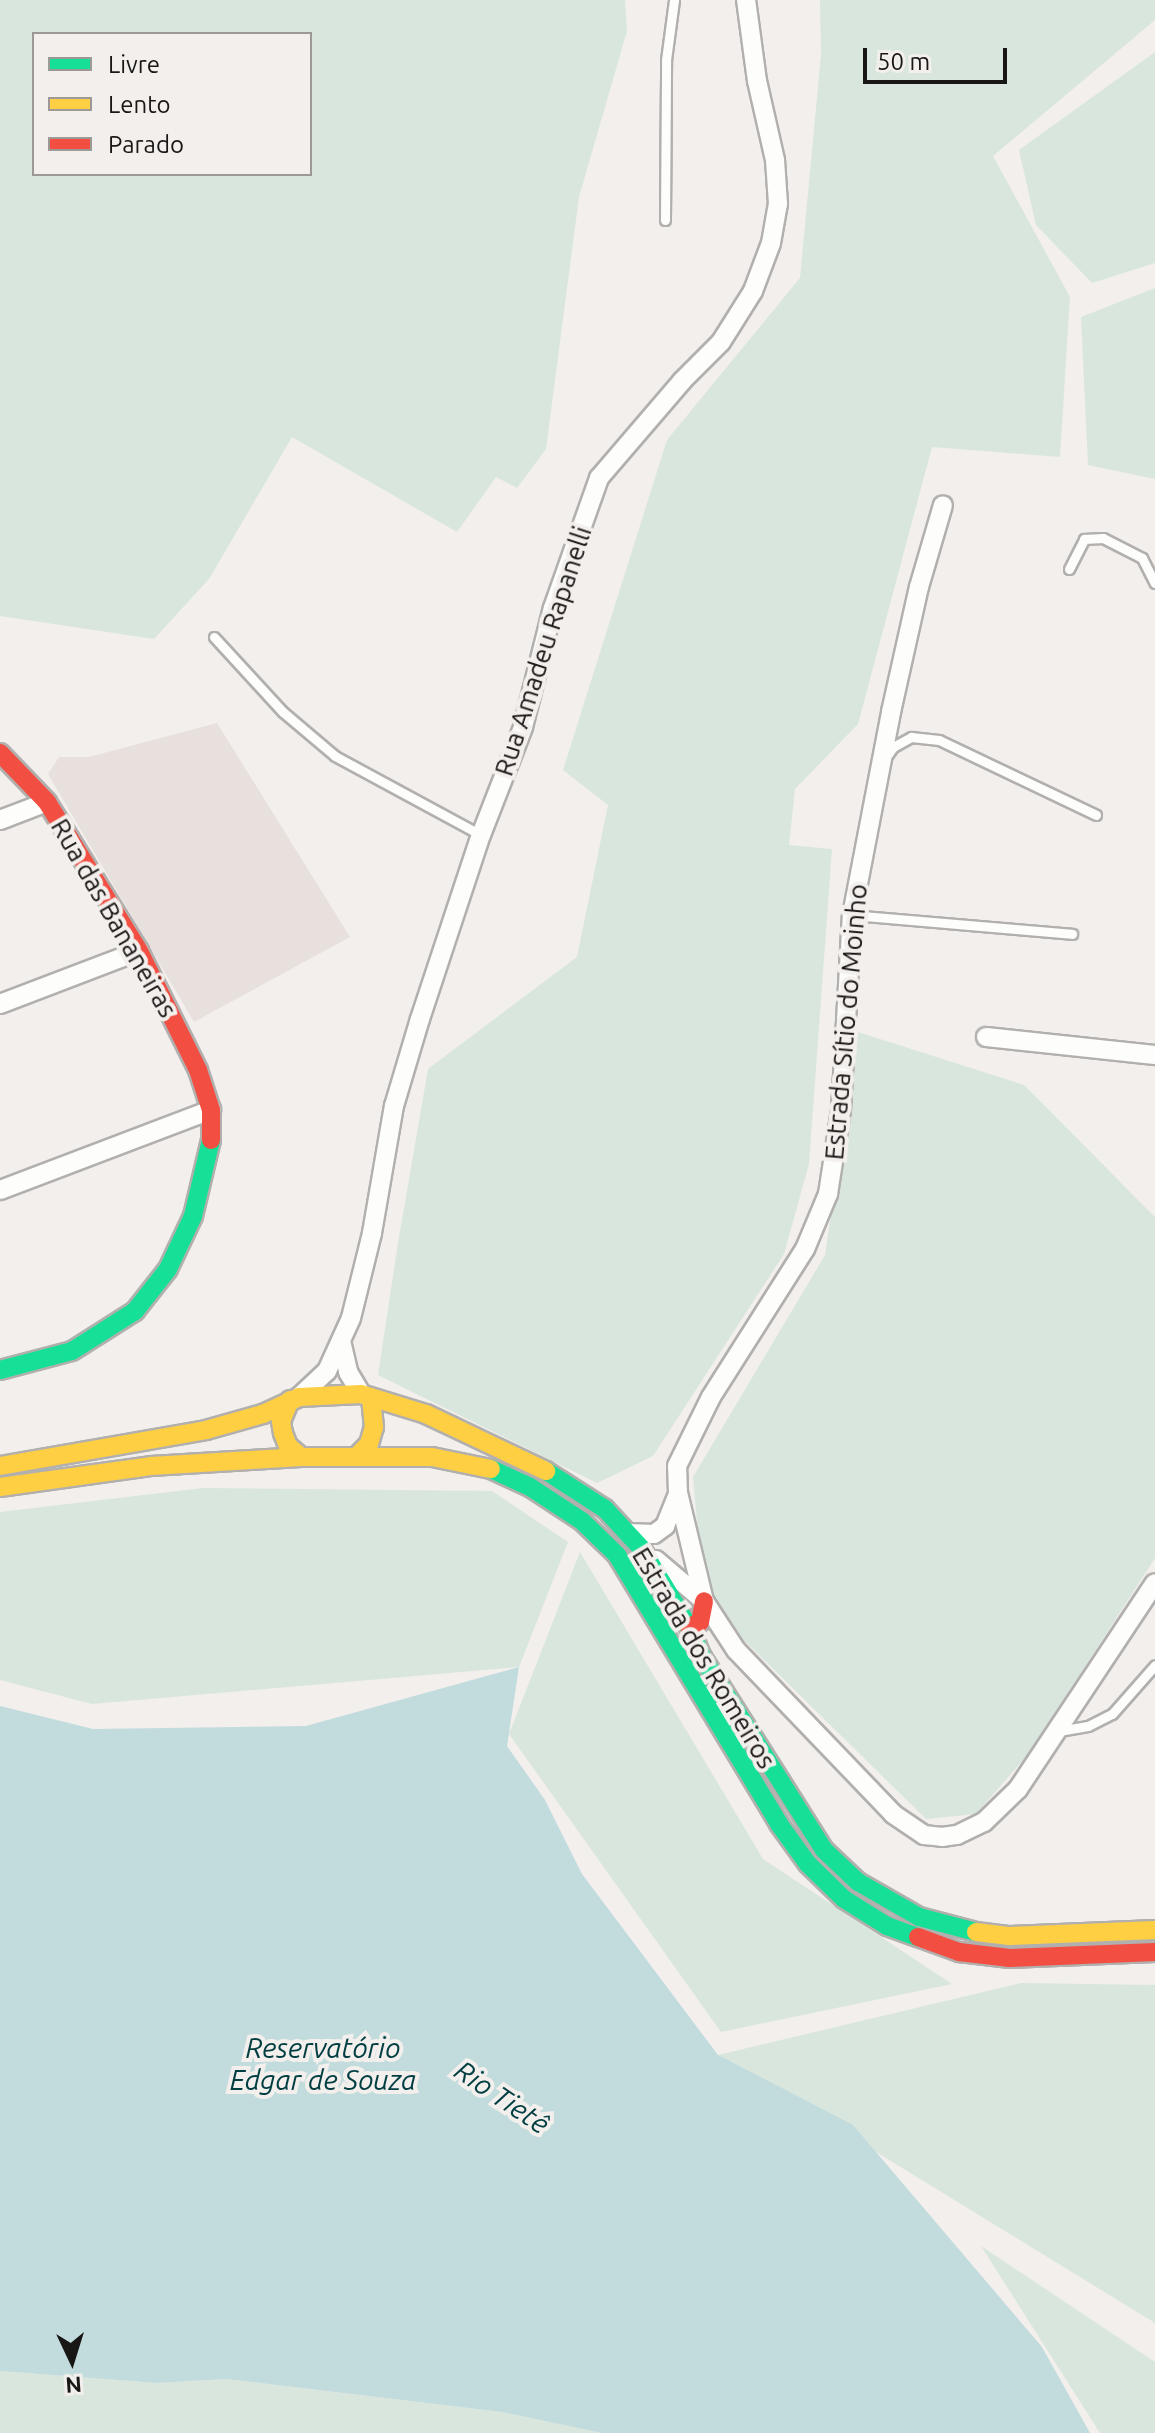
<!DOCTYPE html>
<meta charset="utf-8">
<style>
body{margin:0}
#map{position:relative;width:1155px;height:2433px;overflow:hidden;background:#f2efed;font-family:Ubuntu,sans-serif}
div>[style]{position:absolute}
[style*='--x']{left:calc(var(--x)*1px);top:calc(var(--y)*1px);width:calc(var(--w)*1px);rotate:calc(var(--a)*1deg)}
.built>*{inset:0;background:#e7e0dc}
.green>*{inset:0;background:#d9e6dd}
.water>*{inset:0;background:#c2dbdd}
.roads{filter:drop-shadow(2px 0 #b2b0ae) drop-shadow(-2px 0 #b2b0ae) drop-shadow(0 2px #b2b0ae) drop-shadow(0 -2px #b2b0ae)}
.lane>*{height:9px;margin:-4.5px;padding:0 4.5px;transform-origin:4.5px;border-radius:4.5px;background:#fdfdfc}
.street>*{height:18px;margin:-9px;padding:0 9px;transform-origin:9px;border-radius:9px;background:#fdfdfc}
.fast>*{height:18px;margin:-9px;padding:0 9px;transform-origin:9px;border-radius:9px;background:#16e098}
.slow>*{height:18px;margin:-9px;padding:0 9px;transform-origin:9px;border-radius:9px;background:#ffcf43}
.jam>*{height:18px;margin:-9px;padding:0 9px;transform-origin:9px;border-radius:9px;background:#f24e42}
span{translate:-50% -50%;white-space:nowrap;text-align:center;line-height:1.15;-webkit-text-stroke:8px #f3efec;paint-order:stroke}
.street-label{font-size:26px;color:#191716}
.water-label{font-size:28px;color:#003e42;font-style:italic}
.legend{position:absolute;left:32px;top:32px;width:280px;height:144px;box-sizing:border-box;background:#f3efec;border:2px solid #9c9996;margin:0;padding:10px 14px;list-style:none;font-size:24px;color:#191716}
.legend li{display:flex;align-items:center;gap:16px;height:40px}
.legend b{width:40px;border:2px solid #9c9996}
.north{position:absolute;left:32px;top:2321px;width:80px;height:80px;-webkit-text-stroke:6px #f3efec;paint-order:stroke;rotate:176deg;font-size:22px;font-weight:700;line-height:32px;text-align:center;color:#191716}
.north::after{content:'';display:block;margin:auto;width:28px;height:36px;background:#191716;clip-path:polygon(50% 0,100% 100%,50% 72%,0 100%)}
.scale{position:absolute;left:863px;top:48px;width:144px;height:36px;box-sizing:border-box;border:4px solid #191716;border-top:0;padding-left:10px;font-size:24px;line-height:28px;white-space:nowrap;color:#191716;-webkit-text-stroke:6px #f3efec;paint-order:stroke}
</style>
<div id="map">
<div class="built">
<i style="clip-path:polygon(217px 723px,350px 937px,194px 1022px,48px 774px,59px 757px,89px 757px)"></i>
</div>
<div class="green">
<i style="clip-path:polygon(evenodd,0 0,625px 0,627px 31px,579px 197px,546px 449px,517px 488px,496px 477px,457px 532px,292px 437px,209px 579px,154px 639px,0 616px,0 0,34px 34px,310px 34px,310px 174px,34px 174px,34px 34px)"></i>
<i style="clip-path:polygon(820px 0,1155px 0,1155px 20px,993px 156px,1070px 297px,1060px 457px,932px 447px,858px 724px,795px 789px,789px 845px,832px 849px,809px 1164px,784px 1254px,653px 1456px,597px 1483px,378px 1375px,398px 1243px,428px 1069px,577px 957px,608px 805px,563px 770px,667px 440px,800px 278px,821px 55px)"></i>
<i style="clip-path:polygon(1155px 52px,1155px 263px,1092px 283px,1036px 225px,1019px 150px)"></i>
<i style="clip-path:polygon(1155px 288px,1155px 479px,1088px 465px,1081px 317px)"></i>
<i style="clip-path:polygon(858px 1032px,1024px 1085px,1155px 1217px,1155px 1558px,1030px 1752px,976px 1814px,926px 1819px,704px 1601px,693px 1477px,825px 1255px)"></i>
<i style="clip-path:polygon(203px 1488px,492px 1491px,568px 1542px,519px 1667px,92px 1704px,0 1680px,0 1512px)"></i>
<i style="clip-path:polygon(580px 1552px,763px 1859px,952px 1984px,721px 2032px,509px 1734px)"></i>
<i style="clip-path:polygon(1021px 1983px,1155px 1985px,1155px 2323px,718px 2055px)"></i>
<i style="clip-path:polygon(981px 2246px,1155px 2362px,1155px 2433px,1100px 2433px)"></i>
<i style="clip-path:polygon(0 2371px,157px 2383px,226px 2379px,502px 2412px,602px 2433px,0 2433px)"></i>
</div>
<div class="water">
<i style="clip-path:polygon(519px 1667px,507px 1746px,545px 1800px,582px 1874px,718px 2055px,853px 2125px,1042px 2347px,1090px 2433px,602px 2433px,502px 2412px,226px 2379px,157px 2383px,0 2371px,0 1706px,93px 1729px,306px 1726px)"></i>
</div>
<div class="roads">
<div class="lane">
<i style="--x:665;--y:220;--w:160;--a:-89.6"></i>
<i style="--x:666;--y:60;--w:61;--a:-82.4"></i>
<i style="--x:1069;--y:569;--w:34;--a:-63"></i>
<i style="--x:1084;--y:539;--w:19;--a:-3"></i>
<i style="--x:1103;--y:538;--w:44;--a:27.1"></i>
<i style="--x:1142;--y:558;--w:28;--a:63"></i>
<i style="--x:214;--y:637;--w:102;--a:47.4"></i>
<i style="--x:283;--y:712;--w:68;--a:40.2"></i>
<i style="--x:335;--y:756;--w:166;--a:28.4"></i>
<i style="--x:888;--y:754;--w:9;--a:-54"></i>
<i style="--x:893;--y:747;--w:21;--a:-29"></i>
<i style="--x:911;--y:737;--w:28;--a:6"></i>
<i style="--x:939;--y:740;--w:174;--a:25.5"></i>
<i style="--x:852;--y:915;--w:221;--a:4.9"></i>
<i style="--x:1059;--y:1731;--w:29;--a:-10"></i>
<i style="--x:1088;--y:1726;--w:27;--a:-27"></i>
<i style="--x:1112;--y:1714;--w:65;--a:-48.7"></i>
</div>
<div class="street">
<i style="--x:0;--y:820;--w:50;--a:-21"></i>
<i style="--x:0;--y:1004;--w:149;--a:-20.9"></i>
<i style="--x:986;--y:1037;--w:170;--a:6.1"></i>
<i style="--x:0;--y:1190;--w:226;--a:-20.8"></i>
<i style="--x:342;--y:1345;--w:28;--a:77"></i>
<i style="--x:348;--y:1372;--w:26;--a:59"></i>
<i style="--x:299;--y:1397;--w:38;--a:-43"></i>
<i style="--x:327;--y:1371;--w:58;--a:-65.6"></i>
<i style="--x:351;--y:1318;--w:88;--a:-76.1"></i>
<i style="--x:372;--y:1233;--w:129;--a:-80.2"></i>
<i style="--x:394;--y:1106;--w:91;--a:-73.4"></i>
<i style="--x:420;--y:1019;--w:194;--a:-71.7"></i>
<i style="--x:481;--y:835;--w:116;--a:-68.7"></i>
<i style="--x:523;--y:727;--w:123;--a:-75.9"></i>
<i style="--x:553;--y:608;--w:138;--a:-70.5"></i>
<i style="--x:599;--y:478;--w:128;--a:-49.4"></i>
<i style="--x:682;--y:381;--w:55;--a:-45"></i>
<i style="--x:721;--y:342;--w:60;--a:-57.9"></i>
<i style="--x:753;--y:291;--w:51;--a:-69.4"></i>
<i style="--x:771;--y:243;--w:40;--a:-80"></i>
<i style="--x:778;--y:204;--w:44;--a:-93.9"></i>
<i style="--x:775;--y:160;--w:81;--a:-102.8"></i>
<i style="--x:757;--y:81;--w:82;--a:-97.7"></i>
<i style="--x:628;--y:1533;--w:26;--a:2"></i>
<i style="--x:654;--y:1534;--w:14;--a:-36"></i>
<i style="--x:665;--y:1526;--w:35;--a:-68"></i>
<i style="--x:656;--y:1560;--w:63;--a:40.5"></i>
<i style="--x:704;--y:1601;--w:59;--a:56.9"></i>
<i style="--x:736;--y:1650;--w:227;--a:46.2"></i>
<i style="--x:893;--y:1814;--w:37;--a:34"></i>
<i style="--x:924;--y:1835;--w:18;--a:6"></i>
<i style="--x:942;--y:1837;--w:15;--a:-8"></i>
<i style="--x:957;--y:1835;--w:30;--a:-26"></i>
<i style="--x:984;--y:1822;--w:47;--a:-44.1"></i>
<i style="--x:1018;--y:1789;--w:247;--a:-56.4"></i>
<i style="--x:704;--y:1601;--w:111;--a:-103.5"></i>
<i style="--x:678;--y:1493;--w:27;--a:-92"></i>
<i style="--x:677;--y:1466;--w:77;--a:-63.8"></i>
<i style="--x:711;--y:1397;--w:175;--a:-57.6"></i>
<i style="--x:805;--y:1249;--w:60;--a:-67.3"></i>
<i style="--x:828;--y:1194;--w:85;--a:-81.2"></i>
<i style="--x:841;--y:1110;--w:195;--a:-86.8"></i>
<i style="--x:852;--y:915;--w:207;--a:-79.1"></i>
<i style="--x:891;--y:712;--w:128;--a:-77.4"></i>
<i style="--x:919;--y:587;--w:85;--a:-73.7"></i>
</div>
<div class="fast">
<i style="--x:0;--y:1370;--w:74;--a:-14.8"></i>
<i style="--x:72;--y:1351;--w:75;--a:-32.4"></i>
<i style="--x:135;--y:1311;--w:53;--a:-51.8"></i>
<i style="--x:168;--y:1269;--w:59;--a:-64.7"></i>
<i style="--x:193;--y:1216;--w:78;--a:-76.7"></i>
<i style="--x:491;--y:1469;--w:43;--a:24.8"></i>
<i style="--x:530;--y:1487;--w:62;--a:33.2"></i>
<i style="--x:582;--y:1521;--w:49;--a:44.2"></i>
<i style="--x:617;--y:1555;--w:314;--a:58.9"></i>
<i style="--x:779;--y:1824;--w:49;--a:54.1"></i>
<i style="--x:808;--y:1864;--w:50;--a:44.2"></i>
<i style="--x:844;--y:1899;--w:51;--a:32.1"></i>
<i style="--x:887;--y:1926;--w:33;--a:20"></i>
<i style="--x:546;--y:1471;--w:70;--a:32.8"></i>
<i style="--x:605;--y:1509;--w:53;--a:47.3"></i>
<i style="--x:641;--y:1548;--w:92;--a:58.7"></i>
<i style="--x:689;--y:1627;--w:33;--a:67"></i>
<i style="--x:702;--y:1657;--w:228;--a:57.7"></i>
<i style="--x:824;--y:1850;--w:47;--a:43.3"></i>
<i style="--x:858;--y:1882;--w:70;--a:29.8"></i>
<i style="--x:919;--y:1917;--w:59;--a:14.7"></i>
</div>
<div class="slow">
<i style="--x:290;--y:1400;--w:23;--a:113"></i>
<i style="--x:281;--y:1421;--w:12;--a:81"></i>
<i style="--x:283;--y:1433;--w:14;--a:69"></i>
<i style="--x:288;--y:1446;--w:17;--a:40"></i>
<i style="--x:357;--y:1456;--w:17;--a:-45"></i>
<i style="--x:369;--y:1444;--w:18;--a:-74"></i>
<i style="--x:374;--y:1427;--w:30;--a:-96"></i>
<i style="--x:0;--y:1466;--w:209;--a:-9.9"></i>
<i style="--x:206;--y:1430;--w:59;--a:-15.7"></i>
<i style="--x:263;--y:1414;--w:40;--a:-25"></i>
<i style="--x:299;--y:1397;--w:62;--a:-2.8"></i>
<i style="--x:361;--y:1394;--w:68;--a:17.1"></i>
<i style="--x:426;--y:1414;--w:133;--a:25.4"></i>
<i style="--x:0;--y:1487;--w:152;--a:-7.9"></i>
<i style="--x:151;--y:1466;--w:150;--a:-3.4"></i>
<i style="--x:301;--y:1457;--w:131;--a:0"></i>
<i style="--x:432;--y:1457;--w:60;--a:11.5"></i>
<i style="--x:976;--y:1932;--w:34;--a:7"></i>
<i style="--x:1010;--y:1936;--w:145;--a:-2.4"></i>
</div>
<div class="jam">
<i style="--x:0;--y:753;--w:68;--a:46.2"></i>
<i style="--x:47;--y:802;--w:175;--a:58.3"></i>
<i style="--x:139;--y:951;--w:133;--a:63.6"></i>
<i style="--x:198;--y:1070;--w:42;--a:72"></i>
<i style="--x:211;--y:1110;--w:30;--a:90"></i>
<i style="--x:689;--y:1627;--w:12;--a:-24"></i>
<i style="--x:700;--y:1622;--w:21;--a:-79"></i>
<i style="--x:918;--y:1937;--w:44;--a:20.1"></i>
<i style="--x:959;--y:1952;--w:51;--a:6.7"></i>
<i style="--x:1010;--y:1958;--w:145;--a:-2.4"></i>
</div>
</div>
<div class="street-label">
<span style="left:543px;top:651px;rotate:-72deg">Rua Amadeu Rapanelli</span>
<span style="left:114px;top:918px;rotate:60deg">Rua das Bananeiras</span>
<span style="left:846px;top:1022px;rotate:-85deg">Estrada Sítio do Moinho</span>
<span style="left:704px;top:1658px;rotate:59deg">Estrada dos Romeiros</span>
</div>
<div class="water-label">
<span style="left:323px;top:2064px">Reservatório<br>Edgar de Souza</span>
<span style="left:502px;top:2097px;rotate:34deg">Rio Tietê</span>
</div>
<ul class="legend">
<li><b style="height:10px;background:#16e098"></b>Livre</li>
<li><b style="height:10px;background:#ffcf43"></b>Lento</li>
<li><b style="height:10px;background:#f24e42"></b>Parado</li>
</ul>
<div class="north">N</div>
<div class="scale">50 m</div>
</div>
